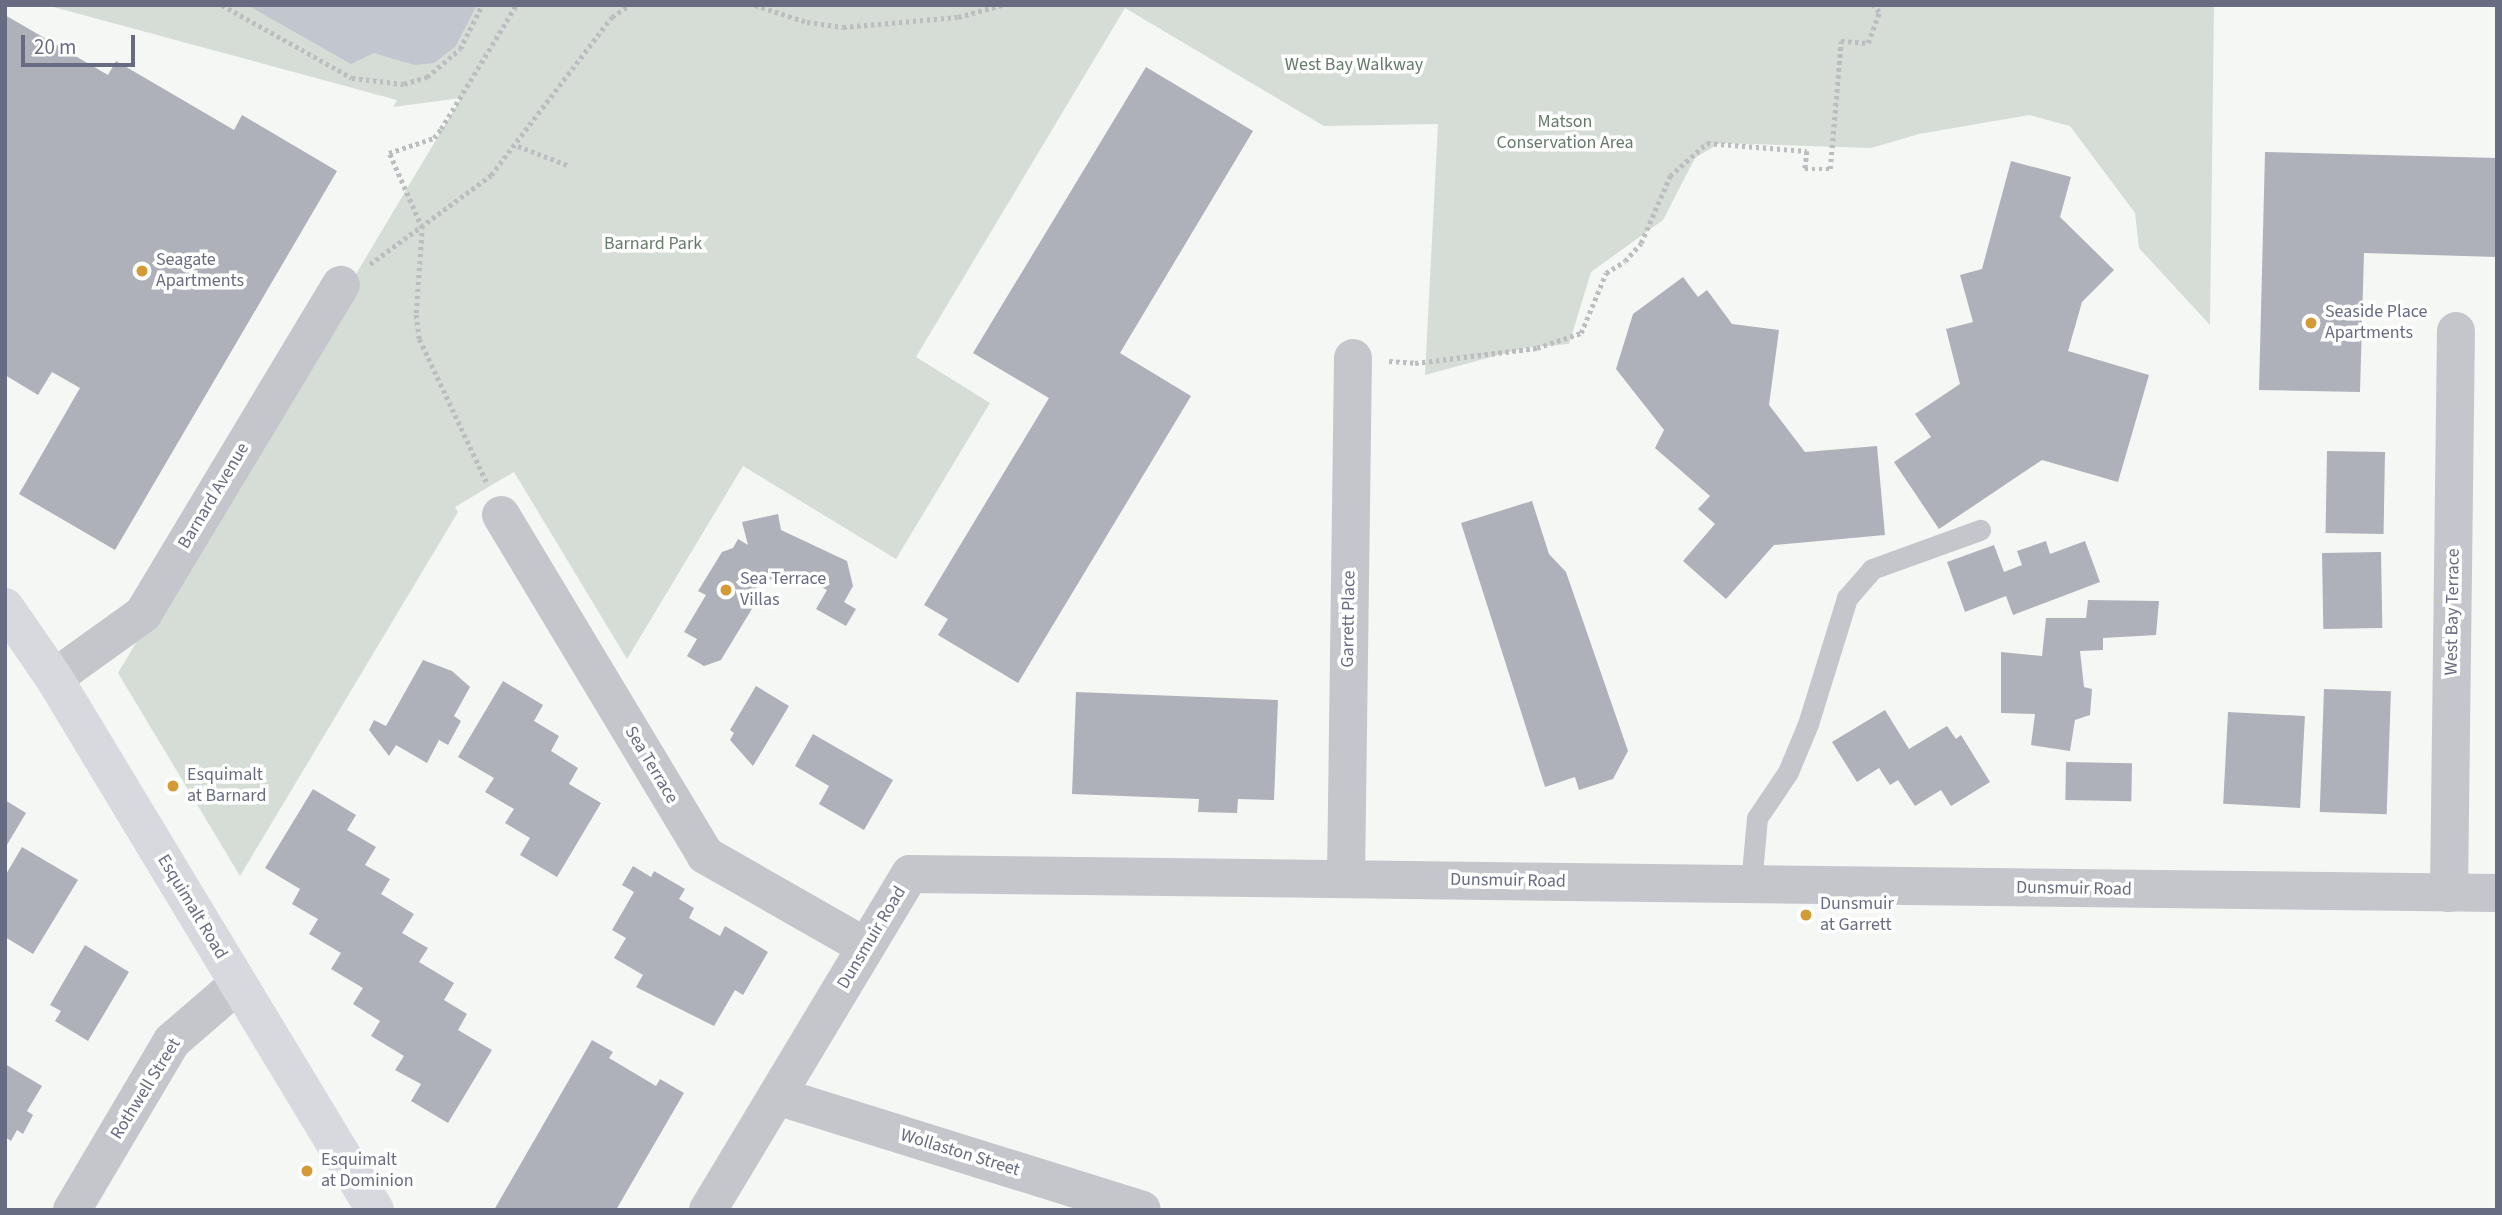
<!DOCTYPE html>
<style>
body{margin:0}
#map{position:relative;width:2502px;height:1215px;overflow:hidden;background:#f5f7f4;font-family:"Source Sans 3",sans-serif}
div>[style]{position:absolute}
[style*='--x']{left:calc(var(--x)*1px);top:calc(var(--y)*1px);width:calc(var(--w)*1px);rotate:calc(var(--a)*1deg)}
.green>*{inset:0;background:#d5ddd6}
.water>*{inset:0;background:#c2c6ce}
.building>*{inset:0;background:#afb1ba;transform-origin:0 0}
.path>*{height:4.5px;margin-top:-2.25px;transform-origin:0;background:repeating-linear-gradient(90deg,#bcbdc0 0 3.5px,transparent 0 7px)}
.lane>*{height:21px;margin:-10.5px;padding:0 10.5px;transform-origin:10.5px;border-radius:10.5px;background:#c5c6cb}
.street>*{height:38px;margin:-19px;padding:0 19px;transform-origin:19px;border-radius:19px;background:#c5c6cb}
.secondary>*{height:38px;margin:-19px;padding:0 19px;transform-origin:19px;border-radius:19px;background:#d7d9de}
.dots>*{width:19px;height:19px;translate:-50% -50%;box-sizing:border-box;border:4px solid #fff;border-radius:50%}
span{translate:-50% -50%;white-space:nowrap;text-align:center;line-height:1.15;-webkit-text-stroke:7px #fff;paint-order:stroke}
.park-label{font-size:18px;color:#667a6a}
.poi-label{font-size:18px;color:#686c82}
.left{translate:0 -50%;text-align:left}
.street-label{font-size:18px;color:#686c82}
.frame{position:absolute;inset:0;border:7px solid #686c82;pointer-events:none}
.scale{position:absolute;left:21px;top:35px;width:114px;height:32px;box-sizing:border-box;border:4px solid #686c82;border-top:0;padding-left:9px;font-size:21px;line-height:24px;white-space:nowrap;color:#686c82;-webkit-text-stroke:5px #fff;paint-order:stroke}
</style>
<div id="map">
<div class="green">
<i style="clip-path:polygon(46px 5px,247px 5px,414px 65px,456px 46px,477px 5px,2214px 5px,2210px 325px,2139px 248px,2135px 213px,2070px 126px,2029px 115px,1919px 134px,1871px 148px,1720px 143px,1695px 158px,1663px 220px,1591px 272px,1569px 344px,1524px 348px,1425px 375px,1438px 124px,1324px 126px,1125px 8px,916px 357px,990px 403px,896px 559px,743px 466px,627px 659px,514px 472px,455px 507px,458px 512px,240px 876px,118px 673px,461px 98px,393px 107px,397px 100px)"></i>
</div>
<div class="water">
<i style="clip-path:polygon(247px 5px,477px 5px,456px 46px,434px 63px,414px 65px,374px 53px,351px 64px)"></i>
</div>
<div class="building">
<i style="clip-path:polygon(5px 15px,108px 75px,116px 61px,234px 130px,242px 115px,337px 171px,115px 550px,19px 494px,80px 388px,52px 372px,38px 395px,5px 375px)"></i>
<i style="clip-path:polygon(1146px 67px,1253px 131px,1120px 353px,1191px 396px,1018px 683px,938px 635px,948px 619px,924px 605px,1049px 398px,973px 353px)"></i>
<i style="clip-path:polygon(2265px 152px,2497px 158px,2497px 257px,2364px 253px,2360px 392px,2259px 390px)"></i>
<i style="clip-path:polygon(2011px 161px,2071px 177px,2060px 217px,2114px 270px,2082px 302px,2068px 351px,2149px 375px,2118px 482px,2042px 460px,1939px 529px,1894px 462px,1931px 437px,1915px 414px,1960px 384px,1946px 329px,1973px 322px,1960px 275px,1982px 269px)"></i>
<i style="clip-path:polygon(1683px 277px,1698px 297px,1707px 290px,1732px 324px,1779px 330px,1769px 405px,1805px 452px,1877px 446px,1885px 535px,1774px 545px,1726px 599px,1683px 561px,1715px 524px,1698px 509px,1710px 496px,1655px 448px,1664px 430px,1616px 369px,1633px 314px)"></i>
<i style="left:2327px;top:451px;width:58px;height:82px;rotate:1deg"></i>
<i style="clip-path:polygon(1532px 501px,1549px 554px,1566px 572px,1628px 751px,1613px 779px,1579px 790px,1575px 777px,1545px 787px,1461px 523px)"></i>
<i style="clip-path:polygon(778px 514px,781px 530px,847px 561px,853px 586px,844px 602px,856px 609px,846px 626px,816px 609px,827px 590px,797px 573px,789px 587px,762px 576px,749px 604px,753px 607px,721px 660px,704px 666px,687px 656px,697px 639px,684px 632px,706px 595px,698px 591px,722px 552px,733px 548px,738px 539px,748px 545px,742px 522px)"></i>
<i style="clip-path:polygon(2046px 541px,2050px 554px,2085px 541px,2100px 582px,2013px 615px,2006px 596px,1965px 612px,1947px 562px,1994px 545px,2004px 572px,2022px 565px,2017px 551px)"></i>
<i style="left:2381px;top:552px;width:76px;height:59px;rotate:89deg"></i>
<i style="clip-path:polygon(2088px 600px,2159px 601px,2156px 635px,2103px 638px,2103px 650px,2080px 651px,2084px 687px,2092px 689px,2090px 715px,2075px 720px,2070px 751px,2031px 745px,2035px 714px,2001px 713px,2001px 652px,2042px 656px,2046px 618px,2086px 618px)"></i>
<i style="clip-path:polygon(423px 660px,452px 671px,470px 687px,454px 716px,461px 721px,448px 745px,439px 740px,427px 763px,396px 745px,389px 756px,369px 730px,374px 720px,386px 726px)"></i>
<i style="clip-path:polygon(503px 681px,543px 705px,534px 721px,559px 736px,551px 751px,578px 768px,569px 784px,601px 803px,557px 877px,520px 855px,530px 838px,505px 823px,514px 809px,485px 792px,494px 778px,458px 757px)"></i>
<i style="clip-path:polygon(756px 686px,789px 706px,753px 766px,730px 740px,734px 733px,730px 730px)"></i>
<i style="left:2324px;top:689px;width:67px;height:123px;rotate:2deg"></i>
<i style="clip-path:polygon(1076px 692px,1278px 700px,1274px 800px,1238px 799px,1237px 813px,1198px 812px,1199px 799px,1072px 794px)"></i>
<i style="clip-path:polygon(1885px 710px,1909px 749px,1947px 726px,1956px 739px,1961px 735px,1990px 782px,1951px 806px,1941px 790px,1915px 806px,1898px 780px,1890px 785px,1879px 768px,1857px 782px,1832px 742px)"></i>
<i style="left:2228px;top:712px;width:77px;height:92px;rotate:3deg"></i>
<i style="clip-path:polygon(813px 734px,893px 780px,864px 830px,819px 804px,829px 786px,795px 766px)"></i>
<i style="left:2066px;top:762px;width:66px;height:38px;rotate:1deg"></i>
<i style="clip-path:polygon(313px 789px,356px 815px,347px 830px,376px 847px,365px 865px,390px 879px,381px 894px,414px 914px,402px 933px,428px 948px,419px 962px,454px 983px,444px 1000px,467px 1014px,458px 1030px,492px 1050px,448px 1123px,411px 1101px,421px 1084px,395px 1070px,404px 1056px,371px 1036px,380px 1021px,353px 1004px,363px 988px,331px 969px,341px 953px,309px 934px,318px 919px,292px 904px,300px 889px,265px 868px)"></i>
<i style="clip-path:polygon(5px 800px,26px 813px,5px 848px)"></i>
<i style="clip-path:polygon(22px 847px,78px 880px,33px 954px,5px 937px,5px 876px)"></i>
<i style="clip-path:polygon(633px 866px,651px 877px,654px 871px,685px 889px,679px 899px,694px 908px,689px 918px,720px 936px,725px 926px,768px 952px,743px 995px,735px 990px,714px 1026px,636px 987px,643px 975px,614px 958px,626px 938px,612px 930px,634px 892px,622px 885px)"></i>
<i style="clip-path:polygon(85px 945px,129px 972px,88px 1041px,55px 1021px,61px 1011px,50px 1005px)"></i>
<i style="clip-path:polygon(592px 1040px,613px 1052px,609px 1058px,656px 1086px,660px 1079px,684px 1093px,616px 1210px,494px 1210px)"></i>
<i style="clip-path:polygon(5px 1064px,42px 1086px,27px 1111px,33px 1115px,23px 1134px,17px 1130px,11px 1141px,5px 1137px)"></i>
</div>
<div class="path">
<i style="--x:222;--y:5;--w:149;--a:29.3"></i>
<i style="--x:352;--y:78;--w:52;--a:6.6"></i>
<i style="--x:404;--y:84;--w:24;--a:-17"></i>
<i style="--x:427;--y:77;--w:43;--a:-40.3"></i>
<i style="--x:460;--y:49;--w:49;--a:-63.4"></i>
<i style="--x:755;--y:5;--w:55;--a:18.1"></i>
<i style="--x:807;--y:22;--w:36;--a:8"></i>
<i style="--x:843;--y:27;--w:115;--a:-5"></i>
<i style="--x:958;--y:17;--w:46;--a:-15.3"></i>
<i style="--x:518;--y:146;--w:56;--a:21"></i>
<i style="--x:370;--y:264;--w:150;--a:-36.3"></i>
<i style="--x:491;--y:175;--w:199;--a:-52.6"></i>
<i style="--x:612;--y:17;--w:21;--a:-35"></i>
<i style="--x:1389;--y:361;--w:26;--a:4"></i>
<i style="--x:1415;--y:363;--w:123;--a:-7"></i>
<i style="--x:1537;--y:348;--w:46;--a:-18.8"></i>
<i style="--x:1581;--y:333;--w:65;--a:-67.4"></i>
<i style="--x:1606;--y:273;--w:22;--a:-32"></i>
<i style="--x:1625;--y:261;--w:24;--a:-48"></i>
<i style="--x:1641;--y:243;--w:73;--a:-66.6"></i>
<i style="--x:1670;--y:176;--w:50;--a:-41.7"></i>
<i style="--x:1707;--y:143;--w:100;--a:4.6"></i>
<i style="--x:1807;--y:151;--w:18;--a:96"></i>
<i style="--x:1805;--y:169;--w:25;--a:0"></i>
<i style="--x:1830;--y:169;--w:128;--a:-85.1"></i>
<i style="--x:1841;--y:41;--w:27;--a:4"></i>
<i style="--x:1868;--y:43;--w:33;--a:-70"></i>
<i style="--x:1879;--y:12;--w:9;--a:-131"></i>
<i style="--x:486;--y:482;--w:158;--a:-115.1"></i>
<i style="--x:419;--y:339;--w:26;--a:-97"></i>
<i style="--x:416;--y:313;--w:85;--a:-86"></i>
<i style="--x:422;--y:228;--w:82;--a:-113.7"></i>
<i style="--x:389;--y:153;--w:47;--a:-18.4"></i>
<i style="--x:434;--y:138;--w:11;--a:-52"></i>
<i style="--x:441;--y:129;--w:145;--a:-58.8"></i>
</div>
<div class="lane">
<i style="--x:1751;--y:884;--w:66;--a:-84.8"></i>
<i style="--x:1757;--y:818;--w:55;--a:-56"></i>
<i style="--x:1788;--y:772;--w:52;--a:-67.4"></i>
<i style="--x:1808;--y:724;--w:132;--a:-72.8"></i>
<i style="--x:1847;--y:598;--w:38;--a:-49"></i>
<i style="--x:1872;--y:569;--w:115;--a:-19.9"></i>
</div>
<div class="street">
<i style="--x:501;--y:515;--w:397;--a:59"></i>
<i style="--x:705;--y:855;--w:185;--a:29.7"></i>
<i style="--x:54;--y:678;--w:110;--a:-35.7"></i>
<i style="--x:143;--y:614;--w:384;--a:-59"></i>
<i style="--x:1346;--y:879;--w:521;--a:-89.23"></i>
<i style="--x:2449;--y:893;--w:562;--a:-89.29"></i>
<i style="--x:777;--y:1096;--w:382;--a:17.3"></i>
<i style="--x:72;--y:1210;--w:196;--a:-59.4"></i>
<i style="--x:172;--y:1041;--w:87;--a:-40.8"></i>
<i style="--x:708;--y:1210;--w:392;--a:-59"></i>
<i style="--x:910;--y:874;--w:1587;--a:0.69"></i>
</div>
<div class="secondary">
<i style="--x:5;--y:607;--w:86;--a:55.4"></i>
<i style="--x:54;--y:678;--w:621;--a:58.89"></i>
</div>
<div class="dots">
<i style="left:142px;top:271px;background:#d49a36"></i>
<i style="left:2311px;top:323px;background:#d49a36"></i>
<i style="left:726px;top:590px;background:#d49a36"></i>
<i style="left:173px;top:786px;background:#d49a36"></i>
<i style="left:1806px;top:915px;background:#d49a36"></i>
<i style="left:307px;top:1171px;background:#d49a36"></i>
</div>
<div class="park-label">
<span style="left:1354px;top:65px">West Bay Walkway</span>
<span style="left:1565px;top:133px">Matson<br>Conservation Area</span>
<span style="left:653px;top:244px">Barnard Park</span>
</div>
<div class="poi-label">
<span class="left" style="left:156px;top:271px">Seagate<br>Apartments</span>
<span class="left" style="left:2325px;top:323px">Seaside Place<br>Apartments</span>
<span class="left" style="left:740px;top:590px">Sea Terrace<br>Villas</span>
<span class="left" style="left:187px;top:786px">Esquimalt<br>at Barnard</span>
<span class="left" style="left:1820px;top:915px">Dunsmuir<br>at Garrett</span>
<span class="left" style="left:321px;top:1171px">Esquimalt<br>at Dominion</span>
</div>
<div class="street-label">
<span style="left:214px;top:496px;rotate:-59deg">Barnard Avenue</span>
<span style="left:2453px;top:612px;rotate:-89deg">West Bay Terrace</span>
<span style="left:1349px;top:619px;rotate:-89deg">Garrett Place</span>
<span style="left:651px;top:765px;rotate:59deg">Sea Terrace</span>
<span style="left:1508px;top:881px;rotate:1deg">Dunsmuir Road</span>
<span style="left:2074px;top:889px;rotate:1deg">Dunsmuir Road</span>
<span style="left:192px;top:907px;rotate:59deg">Esquimalt Road</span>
<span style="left:872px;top:938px;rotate:-59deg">Dunsmuir Road</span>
<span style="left:146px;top:1089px;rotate:-58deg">Rothwell Street</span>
<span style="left:960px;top:1153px;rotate:17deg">Wollaston Street</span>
</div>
<div class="frame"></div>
<div class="scale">20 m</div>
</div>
